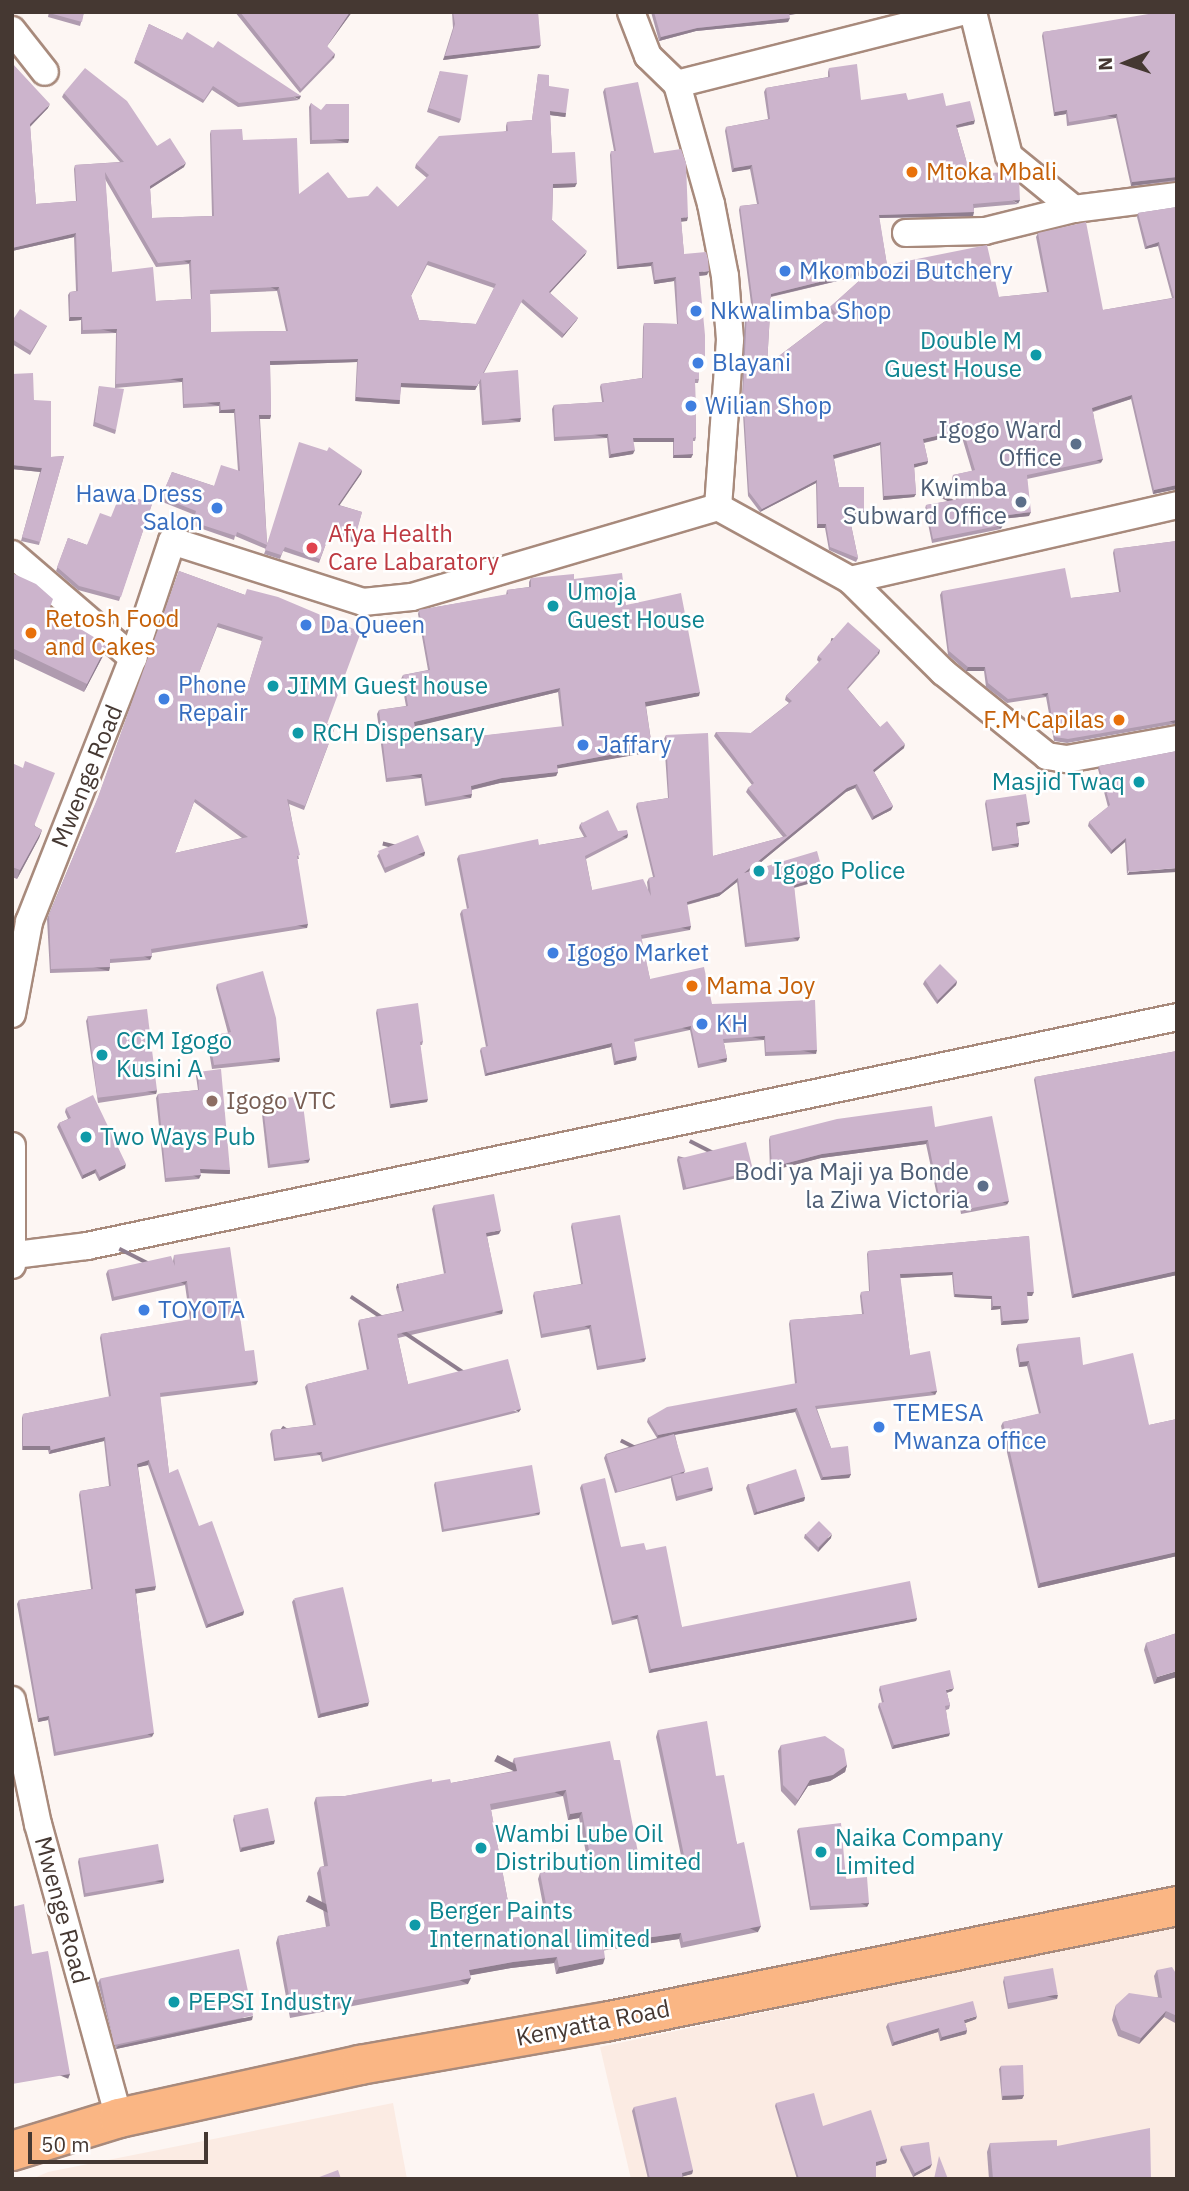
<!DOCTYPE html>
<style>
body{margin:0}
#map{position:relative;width:1189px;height:2191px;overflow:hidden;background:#fdf6f3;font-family:"IBM Plex Sans",sans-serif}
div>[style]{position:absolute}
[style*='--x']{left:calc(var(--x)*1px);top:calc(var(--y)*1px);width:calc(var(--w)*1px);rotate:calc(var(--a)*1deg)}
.built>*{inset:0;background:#fbebe3}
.roads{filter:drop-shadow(2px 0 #a88a7c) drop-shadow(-2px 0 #a88a7c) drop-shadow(0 2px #a88a7c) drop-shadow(0 -2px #a88a7c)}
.minor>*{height:26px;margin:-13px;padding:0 13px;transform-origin:13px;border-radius:13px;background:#fff}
.trunk>*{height:38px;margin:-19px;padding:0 19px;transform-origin:19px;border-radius:19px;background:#fab684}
.wall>*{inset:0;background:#af9baf}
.shaded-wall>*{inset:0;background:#8f7e8f;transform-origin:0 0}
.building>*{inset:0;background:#ccb4cc;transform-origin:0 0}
.dots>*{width:19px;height:19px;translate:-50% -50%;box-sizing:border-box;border:4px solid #fff;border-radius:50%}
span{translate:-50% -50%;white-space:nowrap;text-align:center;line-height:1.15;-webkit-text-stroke:5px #fff;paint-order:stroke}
.food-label{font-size:24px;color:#c56008}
.left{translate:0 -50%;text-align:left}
.right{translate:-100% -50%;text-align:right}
.shop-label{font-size:24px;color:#366cbe}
.culture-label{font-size:24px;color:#0d838f}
.service-label{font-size:24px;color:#4e5e75}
.health-label{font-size:24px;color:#be3a42}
.street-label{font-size:24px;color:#453832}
.education-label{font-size:24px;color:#785e54}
.frame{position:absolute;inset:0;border:14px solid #453832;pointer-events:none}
.north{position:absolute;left:1091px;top:28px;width:70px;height:70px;-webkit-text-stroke:5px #fff;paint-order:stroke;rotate:268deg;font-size:19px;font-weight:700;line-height:28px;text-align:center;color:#453832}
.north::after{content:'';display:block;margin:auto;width:24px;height:32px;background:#453832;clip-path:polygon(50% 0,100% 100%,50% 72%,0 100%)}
.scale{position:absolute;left:28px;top:2132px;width:180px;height:32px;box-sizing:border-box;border:4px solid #453832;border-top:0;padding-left:9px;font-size:21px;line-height:24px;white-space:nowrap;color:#453832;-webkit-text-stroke:5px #fff;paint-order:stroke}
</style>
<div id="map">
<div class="built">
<i style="clip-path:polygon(1177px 1925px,1177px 2179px,631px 2179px,600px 2047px)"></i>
<i style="clip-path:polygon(393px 2103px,407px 2179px,32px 2179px,48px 2172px)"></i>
</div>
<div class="roads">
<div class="minor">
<i style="--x:631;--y:12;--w:47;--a:68.9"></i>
<i style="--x:648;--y:56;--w:40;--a:44"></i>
<i style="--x:677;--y:84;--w:125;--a:74.2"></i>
<i style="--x:711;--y:204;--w:73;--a:79"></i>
<i style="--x:725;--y:276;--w:64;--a:85.5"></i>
<i style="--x:730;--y:340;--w:167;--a:94.1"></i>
<i style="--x:973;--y:12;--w:148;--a:76"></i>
<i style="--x:1009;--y:156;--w:84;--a:39.2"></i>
<i style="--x:1074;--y:209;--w:104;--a:-7.2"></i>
<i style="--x:12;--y:30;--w:53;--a:51.8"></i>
<i style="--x:677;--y:84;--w:294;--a:-14.2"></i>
<i style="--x:906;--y:233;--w:79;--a:-1.5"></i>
<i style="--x:985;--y:231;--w:92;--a:-13.9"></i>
<i style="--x:12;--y:554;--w:160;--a:40.7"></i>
<i style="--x:850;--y:580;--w:335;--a:-12.9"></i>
<i style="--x:12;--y:1014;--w:94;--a:-79.5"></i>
<i style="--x:29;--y:922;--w:284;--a:-68.5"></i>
<i style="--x:133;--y:658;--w:123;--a:-71.6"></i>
<i style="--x:172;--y:541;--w:201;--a:17.7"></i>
<i style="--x:363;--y:602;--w:49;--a:-5.8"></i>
<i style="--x:412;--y:597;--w:319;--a:-16.4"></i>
<i style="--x:718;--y:507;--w:151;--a:28.9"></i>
<i style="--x:850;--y:580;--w:131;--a:44.7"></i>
<i style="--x:943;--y:672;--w:134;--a:38.9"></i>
<i style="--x:1047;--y:756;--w:20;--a:9"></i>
<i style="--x:1067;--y:759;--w:112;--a:-10.3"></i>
<i style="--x:12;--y:1146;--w:119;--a:90"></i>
<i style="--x:15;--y:1255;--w:73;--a:-7.1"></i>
<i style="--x:87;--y:1246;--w:1114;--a:-11.86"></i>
<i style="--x:12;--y:1700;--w:127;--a:78.2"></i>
<i style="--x:38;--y:1824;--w:305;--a:74.6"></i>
</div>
<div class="trunk">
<i style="--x:12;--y:2151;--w:112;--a:-17.1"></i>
<i style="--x:119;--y:2118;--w:247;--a:-12.4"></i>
<i style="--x:360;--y:2065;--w:249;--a:-10"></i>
<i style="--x:605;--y:2022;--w:584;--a:-11.46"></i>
</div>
</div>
<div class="wall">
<i style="clip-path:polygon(49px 12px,84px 12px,80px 26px,48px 17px)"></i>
<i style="clip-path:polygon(235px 12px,352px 12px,327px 46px,334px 58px,300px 93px)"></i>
<i style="clip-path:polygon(452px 12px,538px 12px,539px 48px,443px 60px,453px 28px)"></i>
<i style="clip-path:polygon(651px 12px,810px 12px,789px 15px,788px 22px,696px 31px,659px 41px)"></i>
<i style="clip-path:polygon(1177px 12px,1177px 181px,1131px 186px,1116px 118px,1067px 126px,1066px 114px,1054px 116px,1042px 36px,1043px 32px)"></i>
<i style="clip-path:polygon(149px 24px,182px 40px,213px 48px,299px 100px,238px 107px,212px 90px,203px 103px,134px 63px)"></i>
<i style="clip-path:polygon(evenodd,12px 63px,48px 108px,30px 126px,36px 204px,76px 201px,74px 169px,75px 165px,120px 162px,62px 97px,64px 93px,157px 146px,184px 167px,150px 189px,152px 218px,212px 216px,210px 134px,211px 130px,243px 140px,299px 194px,348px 198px,398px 207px,427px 178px,415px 168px,416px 164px,506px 131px,506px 126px,507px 122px,532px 120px,538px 74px,549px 86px,566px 113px,565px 117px,550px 115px,552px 153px,575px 187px,553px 188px,552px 220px,585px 255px,550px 293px,578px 318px,576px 321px,562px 338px,521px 302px,484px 373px,520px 422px,482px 425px,479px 382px,475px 390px,401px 387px,399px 404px,355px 401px,357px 362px,270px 365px,271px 415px,270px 419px,260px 419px,267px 543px,362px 470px,361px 474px,339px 505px,362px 512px,353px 542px,329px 535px,319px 563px,283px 551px,280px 559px,264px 554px,266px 549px,235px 536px,234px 540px,191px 525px,195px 515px,160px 501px,172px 472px,214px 486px,238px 471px,234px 413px,219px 413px,219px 406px,183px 408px,182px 382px,115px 388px,116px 333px,81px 334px,81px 320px,69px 321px,68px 295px,70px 292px,76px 291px,74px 237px,12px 251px,12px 63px,105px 179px,156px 267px,189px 264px,191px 299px,156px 301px,112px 272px,105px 179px,12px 63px,427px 265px,494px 288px,476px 324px,419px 320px,411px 296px,427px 265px,12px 63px,277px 291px,286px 331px,211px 332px,210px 294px,277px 291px)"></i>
<i style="clip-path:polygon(evenodd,829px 68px,861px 100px,908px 100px,946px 106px,974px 124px,957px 128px,970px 174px,1018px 204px,974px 208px,973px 216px,879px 218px,887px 265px,999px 297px,1047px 292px,1036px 237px,1038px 233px,1103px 310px,1172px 298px,1158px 246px,1145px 249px,1137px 217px,1138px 213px,1177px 207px,1177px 489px,1153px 494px,1131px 399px,1093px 412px,1101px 463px,1027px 479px,1029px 516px,1002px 519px,1001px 529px,932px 543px,925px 509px,926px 505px,956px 500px,952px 479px,953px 475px,972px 471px,961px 434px,924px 443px,928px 461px,927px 464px,914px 467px,916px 494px,914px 497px,883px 500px,880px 445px,834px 459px,839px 487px,864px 511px,862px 515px,849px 515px,858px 558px,856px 562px,829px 550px,825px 528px,817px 528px,816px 483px,760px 512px,748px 496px,742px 398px,745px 314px,747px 310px,752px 311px,739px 210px,740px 206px,757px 204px,750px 169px,732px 172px,725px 131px,726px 127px,768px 119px,764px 92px,766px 88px,828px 77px,828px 72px,829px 68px,867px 274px,830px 307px,829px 311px,833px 315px,767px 365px,771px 297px,867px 274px)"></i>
<i style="clip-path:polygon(440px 71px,461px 119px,459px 123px,427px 112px)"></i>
<i style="clip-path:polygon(605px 88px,654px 153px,687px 221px,681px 221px,684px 254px,707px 275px,699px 276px,703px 371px,699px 371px,699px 379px,698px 383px,695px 383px,696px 437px,695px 441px,693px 441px,693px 454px,691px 458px,673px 458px,673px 442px,633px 442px,633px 454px,609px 458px,607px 438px,554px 441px,552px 409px,554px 405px,602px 402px,600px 387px,601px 384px,642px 378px,643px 327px,644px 323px,677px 324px,674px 281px,654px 284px,651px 266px,617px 269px,610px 155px,611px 151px,614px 151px,603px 92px)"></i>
<i style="clip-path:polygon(311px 103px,349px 139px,348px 143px,310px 144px,309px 107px)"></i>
<i style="clip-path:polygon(12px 321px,47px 326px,30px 355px,12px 344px)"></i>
<i style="clip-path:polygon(12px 374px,34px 400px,51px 457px,64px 456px,39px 545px,21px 541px,40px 472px,12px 469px)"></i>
<i style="clip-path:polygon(99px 386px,116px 430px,115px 434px,93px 426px)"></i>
<i style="clip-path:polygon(152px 504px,119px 601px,78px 590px,56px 571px,68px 538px,87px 545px,111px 517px)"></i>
<i style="clip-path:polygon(1177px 541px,1177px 724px,1174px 724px,1067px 743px,1054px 741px,1046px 697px,1007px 703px,986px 687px,984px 671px,966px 671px,948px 655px,940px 595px,942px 591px,1071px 598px,1119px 592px,1113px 553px,1114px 549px)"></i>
<i style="clip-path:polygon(evenodd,179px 571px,245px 595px,327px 724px,335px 727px,304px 810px,289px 804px,299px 859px,297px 859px,307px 928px,152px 953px,150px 960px,110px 963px,109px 971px,50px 973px,47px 919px,98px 798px,179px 571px,217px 627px,262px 641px,245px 696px,197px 678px,217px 627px,179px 571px,194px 802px,242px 838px,175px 853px,194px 802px)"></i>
<i style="clip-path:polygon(12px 573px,49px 610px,104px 654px,84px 692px,12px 658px)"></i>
<i style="clip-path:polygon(evenodd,531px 578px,574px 579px,626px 605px,699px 696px,646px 706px,652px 747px,651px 752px,557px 768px,558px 772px,556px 776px,500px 783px,472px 790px,471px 798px,425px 806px,421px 778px,386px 782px,377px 714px,379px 710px,406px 706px,401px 679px,403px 675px,428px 670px,418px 614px,419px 610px,506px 595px,507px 590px,529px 587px,529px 582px,531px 578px,558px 692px,562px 727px,418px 743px,415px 726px,558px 692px)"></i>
<i style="clip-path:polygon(879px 654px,848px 689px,880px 727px,904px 748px,874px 772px,893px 806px,891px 810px,872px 820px,855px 788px,846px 792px,749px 872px,824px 876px,822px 880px,794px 888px,798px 941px,745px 947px,737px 882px,719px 896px,687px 905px,690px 930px,641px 939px,650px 979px,712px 1004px,816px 1054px,765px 1056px,764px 1040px,724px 1043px,727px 1058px,726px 1062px,698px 1068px,690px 1030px,634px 1042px,636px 1060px,614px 1065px,611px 1047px,485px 1076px,480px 1051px,481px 1048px,486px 1047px,460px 914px,462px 910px,467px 909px,457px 859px,459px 855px,539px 845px,584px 837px,579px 828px,580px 824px,618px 831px,628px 834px,627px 838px,586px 859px,592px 890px,648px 891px,647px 882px,649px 878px,653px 877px,636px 807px,637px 803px,668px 798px,664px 739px,666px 735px,713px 856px,783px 837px,746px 792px,748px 788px,752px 785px,714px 736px,716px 732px,751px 733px,789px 703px,785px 700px,786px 696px,819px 662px,817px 660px,818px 656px)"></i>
<i style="clip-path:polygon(1177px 751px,1127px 875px,1125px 842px,1111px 854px,1088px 826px,1089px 822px,1108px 807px,1098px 769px,1099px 766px)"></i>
<i style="clip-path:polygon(12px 763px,35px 826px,42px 830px,39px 838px,17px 879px,12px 877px)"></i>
<i style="clip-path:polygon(986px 800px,1029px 824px,1017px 826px,1019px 843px,1018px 847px,992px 851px,985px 804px)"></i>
<i style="clip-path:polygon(425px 852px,424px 856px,385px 873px,377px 856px,379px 853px)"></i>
<i style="clip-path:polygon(925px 980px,957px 981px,956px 985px,937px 1004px,923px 984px)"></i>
<i style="clip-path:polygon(217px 984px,280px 1058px,279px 1062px,212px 1069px,207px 1040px,209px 1036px,228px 1033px,216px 988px)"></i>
<i style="clip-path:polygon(377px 1009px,423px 1041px,422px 1045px,420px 1045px,427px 1102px,390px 1108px,376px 1013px)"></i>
<i style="clip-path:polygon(88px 1017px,157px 1090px,156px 1094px,98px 1103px,86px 1021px)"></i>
<i style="clip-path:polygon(1177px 1051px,1177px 1275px,1072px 1298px,1034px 1080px,1035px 1077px)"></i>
<i style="clip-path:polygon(198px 1072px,230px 1170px,229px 1174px,200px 1173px,199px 1179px,165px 1182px,156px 1098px,158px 1094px,198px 1090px,196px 1076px)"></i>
<i style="clip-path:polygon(262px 1101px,310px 1159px,308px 1163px,268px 1168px,261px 1105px)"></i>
<i style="clip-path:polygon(66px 1108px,125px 1168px,99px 1181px,95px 1173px,82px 1179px,57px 1127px,59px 1123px,68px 1119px,65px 1112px)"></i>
<i style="clip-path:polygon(935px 1127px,1007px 1205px,961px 1214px,958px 1196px,938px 1200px,926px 1144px,821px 1158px,770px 1171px,769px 1140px,770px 1136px)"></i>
<i style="clip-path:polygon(678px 1156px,751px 1175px,683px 1190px,677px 1160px)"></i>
<i style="clip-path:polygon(434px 1205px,499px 1234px,487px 1236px,502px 1314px,398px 1338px,408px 1384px,519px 1412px,322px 1462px,320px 1455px,274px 1461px,270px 1434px,272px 1430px,313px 1425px,305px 1387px,307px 1384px,367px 1370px,358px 1324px,359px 1320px,402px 1311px,396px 1288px,398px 1284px,444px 1274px,432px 1209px)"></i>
<i style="clip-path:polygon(572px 1223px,646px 1358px,644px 1362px,597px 1370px,589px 1329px,541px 1338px,533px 1296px,534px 1292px,581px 1284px,571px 1227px)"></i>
<i style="clip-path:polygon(1029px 1236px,1032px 1296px,1027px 1296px,1027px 1323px,1001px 1325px,1000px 1309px,991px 1310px,991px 1299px,954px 1297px,952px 1275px,900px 1278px,910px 1355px,937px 1391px,935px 1395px,817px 1409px,831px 1448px,851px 1474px,849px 1478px,821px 1480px,795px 1412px,675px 1435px,684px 1473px,712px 1491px,676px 1501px,671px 1480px,671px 1478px,615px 1493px,604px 1458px,606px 1454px,657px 1438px,647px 1422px,648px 1418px,795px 1384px,789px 1324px,790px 1320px,862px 1314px,860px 1296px,861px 1292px,869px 1291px,867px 1254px,868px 1251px)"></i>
<i style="clip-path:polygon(174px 1255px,245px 1351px,256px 1385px,160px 1397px,169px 1473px,244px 1611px,243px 1615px,206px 1628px,148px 1465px,138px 1467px,155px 1590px,136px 1593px,152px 1737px,54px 1756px,48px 1720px,38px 1722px,17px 1604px,19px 1600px,91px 1589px,79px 1495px,80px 1491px,109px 1486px,104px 1441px,49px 1454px,48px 1450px,22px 1450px,22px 1418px,23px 1414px,109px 1397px,100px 1338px,101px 1334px,190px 1320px,185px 1285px,112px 1301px,106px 1274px,108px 1270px,173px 1261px)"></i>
<i style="clip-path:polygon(1018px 1344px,1083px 1365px,1149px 1425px,1177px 1419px,1177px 1556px,1038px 1588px,1001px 1426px,1003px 1422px,1039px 1414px,1027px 1366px,1019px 1367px,1016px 1349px)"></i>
<i style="clip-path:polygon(435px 1482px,540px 1512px,539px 1515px,442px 1532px,434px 1485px)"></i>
<i style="clip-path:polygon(582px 1484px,621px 1547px,646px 1550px,682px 1627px,917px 1618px,916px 1621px,649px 1673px,637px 1619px,612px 1625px,580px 1488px)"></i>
<i style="clip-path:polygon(748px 1484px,805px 1497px,804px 1501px,754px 1515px,746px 1488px)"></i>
<i style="clip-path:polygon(805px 1534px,831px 1538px,818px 1552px,804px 1538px)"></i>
<i style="clip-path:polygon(294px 1599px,368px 1706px,318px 1718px,292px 1602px)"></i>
<i style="clip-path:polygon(1177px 1633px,1154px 1684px,1144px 1650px,1146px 1643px)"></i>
<i style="clip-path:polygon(880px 1686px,952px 1691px,947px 1693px,950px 1705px,949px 1709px,946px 1710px,949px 1736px,892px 1749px,878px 1707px,879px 1703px,882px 1703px,879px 1690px)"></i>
<i style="clip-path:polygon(evenodd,658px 1730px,716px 1776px,737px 1844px,758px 1932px,681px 1948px,679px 1939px,604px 1950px,603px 1964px,556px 1974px,554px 1963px,511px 1968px,470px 1975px,468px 1984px,290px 2018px,276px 1943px,278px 1936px,326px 1927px,317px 1873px,320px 1867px,324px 1866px,314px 1803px,316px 1797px,345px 1796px,432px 1782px,451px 1783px,514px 1771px,512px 1764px,514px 1758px,614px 1760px,642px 1873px,683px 1865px,656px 1737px,658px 1730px,563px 1796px,568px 1820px,579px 1818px,588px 1863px,540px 1873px,538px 1879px,545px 1915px,511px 1918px,491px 1810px,563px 1796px)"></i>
<i style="clip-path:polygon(781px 1745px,847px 1765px,845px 1772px,830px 1781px,808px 1786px,795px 1806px,781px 1791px,778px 1751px)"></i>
<i style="clip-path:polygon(234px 1816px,274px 1844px,240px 1852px,233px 1820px)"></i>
<i style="clip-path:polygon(799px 1828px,869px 1903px,867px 1907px,810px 1910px,797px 1831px)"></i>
<i style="clip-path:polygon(79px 1858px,164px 1879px,163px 1883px,84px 1897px,78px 1862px)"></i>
<i style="clip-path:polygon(1157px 1970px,1177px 1975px,1177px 2024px,1164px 2017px,1139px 2044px,1118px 2036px,1112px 2020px,1114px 2011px,1116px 2005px,1158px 1997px,1154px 1976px)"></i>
<i style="clip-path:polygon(1004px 1978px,1057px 1999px,1008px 2009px,1003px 1982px)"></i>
<i style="clip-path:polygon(100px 1979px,252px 2020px,116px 2049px,98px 1983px)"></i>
<i style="clip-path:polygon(976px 2019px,965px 2023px,967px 2030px,966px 2034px,940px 2041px,938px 2032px,892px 2046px,886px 2027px,888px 2023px)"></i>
<i style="clip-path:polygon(1001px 2066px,1024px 2095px,1022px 2099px,1002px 2100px,999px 2069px)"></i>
<i style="clip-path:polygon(776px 2103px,887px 2159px,886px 2163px,876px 2166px,876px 2179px,797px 2179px,775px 2106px)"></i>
<i style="clip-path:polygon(634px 2107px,693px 2170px,692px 2174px,683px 2176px,683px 2179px,648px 2179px,632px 2111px)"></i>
<i style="clip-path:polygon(990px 2143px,1057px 2146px,1151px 2179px,989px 2179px,987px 2152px)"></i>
<i style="clip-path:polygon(901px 2146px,932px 2164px,930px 2168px,913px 2177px,900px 2150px)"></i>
</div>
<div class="shaded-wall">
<i style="clip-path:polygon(350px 12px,352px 12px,325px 49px,327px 46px)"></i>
<i style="clip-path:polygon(789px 12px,810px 12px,787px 15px)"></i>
<i style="clip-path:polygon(790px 18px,788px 22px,696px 31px,659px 41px,661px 37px,697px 28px)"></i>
<i style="clip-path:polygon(541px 45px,539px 48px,443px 60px,445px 56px)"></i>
<i style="left:335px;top:54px;width:4px;height:49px;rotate:104deg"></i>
<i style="left:301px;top:96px;width:4px;height:62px;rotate:117deg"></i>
<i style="clip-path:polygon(50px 104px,48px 108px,29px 128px,30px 124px)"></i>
<i style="clip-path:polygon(1067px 110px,1066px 114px,1054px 116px,1055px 112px)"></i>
<i style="left:550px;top:111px;width:16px;height:4px;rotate:7deg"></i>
<i style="left:1117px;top:114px;width:4px;height:49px;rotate:104deg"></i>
<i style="clip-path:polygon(975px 120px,974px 124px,954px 128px,956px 125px)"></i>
<i style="left:349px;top:139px;width:4px;height:37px;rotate:104deg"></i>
<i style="clip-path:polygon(186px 163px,184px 167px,148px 190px,150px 186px)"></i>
<i style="clip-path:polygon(752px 165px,750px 169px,732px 172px,734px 168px)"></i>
<i style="clip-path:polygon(1177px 177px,1176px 180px,1131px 186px,1132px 182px)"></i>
<i style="clip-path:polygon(577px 183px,575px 187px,552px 188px,553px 184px)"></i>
<i style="left:1020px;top:200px;width:4px;height:47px;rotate:117deg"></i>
<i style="clip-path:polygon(974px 212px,973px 216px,877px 218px,879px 215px)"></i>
<i style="clip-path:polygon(688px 217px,687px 221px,680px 222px,681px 218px)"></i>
<i style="clip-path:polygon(76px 233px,74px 237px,12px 251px,12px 248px)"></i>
<i style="clip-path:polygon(1159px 242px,1158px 246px,1145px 249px,1147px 246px)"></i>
<i style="clip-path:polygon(587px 251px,585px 255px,547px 296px,549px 292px)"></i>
<i style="left:191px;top:260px;width:4px;height:33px;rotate:117deg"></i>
<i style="clip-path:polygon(653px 262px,651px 266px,617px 269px,619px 266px)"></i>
<i style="clip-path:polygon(872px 269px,871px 273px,769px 297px,771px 294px)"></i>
<i style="clip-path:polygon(709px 271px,707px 275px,697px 276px,699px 272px)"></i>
<i style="clip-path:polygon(676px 277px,674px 281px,654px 284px,655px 280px)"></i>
<i style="left:279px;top:287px;width:4px;height:69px;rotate:117deg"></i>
<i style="clip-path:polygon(70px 317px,82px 317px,81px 320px,69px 321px)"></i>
<i style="clip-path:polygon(578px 318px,576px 321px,562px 338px,564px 334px)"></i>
<i style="left:117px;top:329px;width:4px;height:34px;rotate:104deg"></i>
<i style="clip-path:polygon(358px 359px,357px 362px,268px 365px,270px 361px)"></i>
<i style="left:183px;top:378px;width:4px;height:67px;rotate:104deg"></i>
<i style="clip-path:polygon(481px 379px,475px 390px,399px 387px,401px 383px)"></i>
<i style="clip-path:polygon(1132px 395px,1131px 399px,1090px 412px,1092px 408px)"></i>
<i style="left:356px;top:397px;width:44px;height:4px;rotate:4deg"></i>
<i style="left:220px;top:402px;width:4px;height:36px;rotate:104deg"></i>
<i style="clip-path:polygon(235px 409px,234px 413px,219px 413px,221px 410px)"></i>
<i style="clip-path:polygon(259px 415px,271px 415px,270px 419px,258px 419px)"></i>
<i style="left:521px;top:418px;width:4px;height:37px;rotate:104deg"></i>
<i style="clip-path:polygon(963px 430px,961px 434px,922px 443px,923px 439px)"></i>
<i style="left:608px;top:434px;width:4px;height:53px;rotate:104deg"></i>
<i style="left:633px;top:438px;width:41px;height:4px"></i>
<i style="clip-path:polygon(881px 442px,880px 445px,832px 459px,833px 455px)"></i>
<i style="clip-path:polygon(635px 450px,633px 454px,609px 458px,611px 454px)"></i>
<i style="clip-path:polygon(693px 454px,691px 458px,673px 458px,674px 455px)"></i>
<i style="left:1103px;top:459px;width:4px;height:78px;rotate:117deg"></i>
<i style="clip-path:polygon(928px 461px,927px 464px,913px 468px,914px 464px)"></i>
<i style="left:12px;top:465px;width:30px;height:4px;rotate:6deg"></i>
<i style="clip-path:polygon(362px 470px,361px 474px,337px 509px,338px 505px)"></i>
<i style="clip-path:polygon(817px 480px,816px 483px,760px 512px,762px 509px)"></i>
<i style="clip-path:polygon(1177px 485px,1177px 489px,1153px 494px,1154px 490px)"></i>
<i style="clip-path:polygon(916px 494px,914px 497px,883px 500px,884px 496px)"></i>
<i style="clip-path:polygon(848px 511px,864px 511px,862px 515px,847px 515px)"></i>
<i style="clip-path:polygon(1031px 512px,1029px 516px,1000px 519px,1001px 516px)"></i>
<i style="clip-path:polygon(818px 524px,826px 524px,825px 528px,817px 528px)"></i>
<i style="left:1003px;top:525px;width:4px;height:71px;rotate:117deg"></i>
<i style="clip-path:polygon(107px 645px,104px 654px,84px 692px,87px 684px)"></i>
<i style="left:880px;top:650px;width:4px;height:50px;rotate:104deg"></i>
<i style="clip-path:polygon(968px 667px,985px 667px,984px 671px,966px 671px)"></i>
<i style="clip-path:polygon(560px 688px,558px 692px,413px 727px,414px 722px)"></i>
<i style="clip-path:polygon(700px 692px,699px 696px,644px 707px,645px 702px)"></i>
<i style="left:1048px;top:693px;width:4px;height:40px;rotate:117deg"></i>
<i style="left:1176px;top:720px;width:4px;height:110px;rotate:117deg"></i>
<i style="clip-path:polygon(905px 744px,904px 748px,872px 774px,873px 770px)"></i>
<i style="clip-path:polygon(652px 747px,651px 752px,555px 769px,557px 765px)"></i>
<i style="clip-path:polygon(558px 772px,556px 776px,500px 783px,470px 790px,471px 786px,502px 778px)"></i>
<i style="left:422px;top:774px;width:4px;height:35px;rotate:104deg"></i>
<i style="clip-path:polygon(857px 784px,855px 788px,846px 792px,743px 877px,744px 873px,847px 788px)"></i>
<i style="left:472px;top:794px;width:4px;height:46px;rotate:104deg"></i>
<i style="clip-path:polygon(893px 806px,891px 810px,872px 820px,874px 816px)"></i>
<i style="clip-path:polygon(1030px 821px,1029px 824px,1015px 827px,1016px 823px)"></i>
<i style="clip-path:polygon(42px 830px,39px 838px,17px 879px,20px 870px)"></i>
<i style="left:628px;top:834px;width:4px;height:48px;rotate:104deg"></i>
<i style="clip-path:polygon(1126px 838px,1125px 842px,1111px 854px,1112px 850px)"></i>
<i style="left:1019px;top:843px;width:4px;height:26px;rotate:104deg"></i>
<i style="left:425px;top:852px;width:4px;height:43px;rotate:104deg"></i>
<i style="clip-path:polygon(1177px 868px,1177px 872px,1127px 875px,1129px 872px)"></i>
<i style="clip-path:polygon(824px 876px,822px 880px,792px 888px,794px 885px)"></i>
<i style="clip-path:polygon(738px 878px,737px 882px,719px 896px,685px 905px,687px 902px)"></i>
<i style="left:308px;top:924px;width:4px;height:159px;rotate:104deg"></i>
<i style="left:691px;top:926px;width:4px;height:51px;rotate:104deg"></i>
<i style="left:800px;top:937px;width:4px;height:53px;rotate:117deg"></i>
<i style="left:152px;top:956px;width:4px;height:42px;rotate:117deg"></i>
<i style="left:110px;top:967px;width:4px;height:59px;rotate:104deg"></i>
<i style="clip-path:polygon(957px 981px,956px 985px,937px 1004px,938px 1000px)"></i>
<i style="left:691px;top:1026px;width:4px;height:58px;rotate:104deg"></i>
<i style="left:765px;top:1036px;width:4px;height:42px;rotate:104deg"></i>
<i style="clip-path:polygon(612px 1043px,611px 1047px,485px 1076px,487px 1073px)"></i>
<i style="left:817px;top:1050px;width:4px;height:51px;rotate:104deg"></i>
<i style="clip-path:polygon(637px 1056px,636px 1060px,614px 1065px,616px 1061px)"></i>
<i style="left:280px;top:1058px;width:4px;height:66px;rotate:104deg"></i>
<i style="left:727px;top:1058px;width:4px;height:29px;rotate:104deg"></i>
<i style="left:157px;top:1090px;width:4px;height:58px;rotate:104deg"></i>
<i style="clip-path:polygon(428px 1099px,427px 1102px,390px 1108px,391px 1104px)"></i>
<i style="clip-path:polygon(928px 1140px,926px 1144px,821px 1158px,770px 1171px,772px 1167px,822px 1154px)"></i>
<i style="left:310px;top:1159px;width:4px;height:40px;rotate:117deg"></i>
<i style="clip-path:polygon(126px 1164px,125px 1168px,99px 1181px,100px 1177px)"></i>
<i style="clip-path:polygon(96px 1169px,95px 1173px,82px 1179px,83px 1175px)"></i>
<i style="left:200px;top:1169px;width:30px;height:4px;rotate:2deg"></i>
<i style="left:753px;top:1171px;width:4px;height:70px;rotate:117deg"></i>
<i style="left:201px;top:1175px;width:4px;height:35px;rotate:117deg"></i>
<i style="clip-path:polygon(959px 1192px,958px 1196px,938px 1200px,939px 1196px)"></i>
<i style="left:1009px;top:1201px;width:4px;height:48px;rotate:117deg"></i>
<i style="clip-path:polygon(501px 1230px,499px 1234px,485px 1237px,486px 1233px)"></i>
<i style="clip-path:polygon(1177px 1271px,1177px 1275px,1072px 1298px,1074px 1294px)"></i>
<i style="clip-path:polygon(953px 1272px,952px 1275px,898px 1278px,900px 1274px)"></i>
<i style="left:187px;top:1281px;width:4px;height:75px;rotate:117deg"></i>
<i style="clip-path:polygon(1027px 1292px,1034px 1292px,1032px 1296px,1026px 1296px)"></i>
<i style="left:955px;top:1294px;width:37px;height:3px;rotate:3deg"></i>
<i style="clip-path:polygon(993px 1306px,1001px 1306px,1000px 1309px,991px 1310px)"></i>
<i style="left:503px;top:1310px;width:4px;height:109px;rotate:104deg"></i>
<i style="clip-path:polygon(1029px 1319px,1027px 1323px,1001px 1325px,1003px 1321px)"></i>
<i style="left:591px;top:1325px;width:4px;height:50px;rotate:117deg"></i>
<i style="left:646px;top:1358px;width:4px;height:49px;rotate:117deg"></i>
<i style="clip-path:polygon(1029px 1361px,1027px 1366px,1019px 1367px,1020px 1362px)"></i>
<i style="left:258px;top:1381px;width:4px;height:99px;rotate:117deg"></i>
<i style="left:937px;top:1391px;width:4px;height:123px;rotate:117deg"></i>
<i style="clip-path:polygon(797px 1408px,795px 1412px,657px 1438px,658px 1435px)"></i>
<i style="left:521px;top:1409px;width:4px;height:204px;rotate:124deg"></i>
<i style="clip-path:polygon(105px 1437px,104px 1441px,49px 1454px,51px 1450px)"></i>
<i style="left:23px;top:1446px;width:27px;height:4px"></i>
<i style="left:322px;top:1452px;width:4px;height:47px;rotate:124deg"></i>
<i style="clip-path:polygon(149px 1460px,148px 1465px,135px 1468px,137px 1464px)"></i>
<i style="left:685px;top:1471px;width:4px;height:71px;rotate:117deg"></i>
<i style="clip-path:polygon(851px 1474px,849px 1478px,821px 1480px,823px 1477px)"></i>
<i style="left:713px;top:1487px;width:4px;height:37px;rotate:104deg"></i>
<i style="clip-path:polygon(805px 1497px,804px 1501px,754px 1515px,756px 1512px)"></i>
<i style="left:540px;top:1512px;width:3px;height:98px;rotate:108deg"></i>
<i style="clip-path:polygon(832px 1534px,831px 1538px,818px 1552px,819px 1548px)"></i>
<i style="clip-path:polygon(1177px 1552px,1177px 1556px,1038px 1588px,1040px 1583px)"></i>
<i style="clip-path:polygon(156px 1586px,155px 1590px,134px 1594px,135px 1589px)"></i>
<i style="clip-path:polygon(244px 1611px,243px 1615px,206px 1628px,208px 1624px)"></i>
<i style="left:638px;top:1615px;width:4px;height:26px;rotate:104deg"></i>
<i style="clip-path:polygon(917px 1618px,916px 1621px,649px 1673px,651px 1669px)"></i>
<i style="clip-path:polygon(1177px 1671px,1177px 1677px,1154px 1684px,1157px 1677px)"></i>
<i style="clip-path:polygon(954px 1688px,952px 1691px,945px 1693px,946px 1690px)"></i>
<i style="clip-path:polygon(369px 1702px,368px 1706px,318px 1718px,320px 1714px)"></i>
<i style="clip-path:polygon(49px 1716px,48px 1720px,38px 1722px,39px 1718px)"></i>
<i style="left:154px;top:1733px;width:4px;height:100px;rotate:117deg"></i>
<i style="clip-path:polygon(950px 1733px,949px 1736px,892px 1749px,894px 1745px)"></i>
<i style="clip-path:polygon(847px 1765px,845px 1772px,830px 1781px,808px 1786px,795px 1806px,798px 1800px,810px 1780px)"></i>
<i style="left:566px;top:1790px;width:7px;height:77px;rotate:117deg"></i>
<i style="clip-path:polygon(582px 1812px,579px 1818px,568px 1820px,570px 1814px)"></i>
<i style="clip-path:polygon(275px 1840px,274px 1844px,240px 1852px,242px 1848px)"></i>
<i style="left:164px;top:1879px;width:4px;height:79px;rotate:104deg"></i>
<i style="left:869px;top:1903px;width:4px;height:58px;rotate:117deg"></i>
<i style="left:761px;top:1926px;width:7px;height:80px;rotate:117deg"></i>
<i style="clip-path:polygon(681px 1933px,679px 1939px,600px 1951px,603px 1944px)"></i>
<i style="clip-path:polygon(557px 1957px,554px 1963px,511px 1968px,467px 1976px,469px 1970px,513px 1962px)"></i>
<i style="clip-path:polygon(605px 1958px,603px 1964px,556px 1974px,559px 1967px)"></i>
<i style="left:471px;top:1978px;width:7px;height:182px;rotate:117deg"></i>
<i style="left:1058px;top:1995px;width:4px;height:49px;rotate:104deg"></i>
<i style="clip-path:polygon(1166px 2011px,1164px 2017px,1139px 2044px,1141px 2038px)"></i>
<i style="clip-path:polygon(253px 2016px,252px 2020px,116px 2049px,118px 2046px)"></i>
<i style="clip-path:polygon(977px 2016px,976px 2019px,963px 2024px,964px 2020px)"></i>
<i style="clip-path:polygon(939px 2028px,938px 2032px,892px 2046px,894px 2042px)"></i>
<i style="clip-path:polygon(967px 2030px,966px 2034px,940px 2041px,942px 2037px)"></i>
<i style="left:70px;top:2074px;width:5px;height:59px;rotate:112deg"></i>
<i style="clip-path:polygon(1024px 2095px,1022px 2099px,1002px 2100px,1003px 2096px)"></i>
<i style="clip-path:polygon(887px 2159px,886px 2163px,875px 2166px,876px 2162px)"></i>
<i style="clip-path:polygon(932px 2164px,930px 2168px,913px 2177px,915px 2173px)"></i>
<i style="clip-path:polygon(693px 2170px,692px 2174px,681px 2177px,682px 2173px)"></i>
</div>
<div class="building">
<i style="clip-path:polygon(50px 12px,84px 12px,82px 22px,49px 13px)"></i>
<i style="clip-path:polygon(240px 12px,350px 12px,327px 46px,335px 54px,301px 89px)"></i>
<i style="clip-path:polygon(453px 12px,538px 12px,541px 45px,445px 56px,455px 24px)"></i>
<i style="clip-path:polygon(654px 12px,789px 12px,790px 18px,697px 28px,661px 37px)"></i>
<i style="clip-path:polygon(1160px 12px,1177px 12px,1177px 177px,1132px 182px,1117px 114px,1069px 122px,1067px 110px,1055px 112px,1043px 32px)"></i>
<i style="clip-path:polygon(149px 24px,182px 40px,187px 32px,213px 48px,218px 41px,301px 96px,239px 103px,213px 86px,204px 100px,135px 59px)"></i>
<i style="clip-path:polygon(evenodd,12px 63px,50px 104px,30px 124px,36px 204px,77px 201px,75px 165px,124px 162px,64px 93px,85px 68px,127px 101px,157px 146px,170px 138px,186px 163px,150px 186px,152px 218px,214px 216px,211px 130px,242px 129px,243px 140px,297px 138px,299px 194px,328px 172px,348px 198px,368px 196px,377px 186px,398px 207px,429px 175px,416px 164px,439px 136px,508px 131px,507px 122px,532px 120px,538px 74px,549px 75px,549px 86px,569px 89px,566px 113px,550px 111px,552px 153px,575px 152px,577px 183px,553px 184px,552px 220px,587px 251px,549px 292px,578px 318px,564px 334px,523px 299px,483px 373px,518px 370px,521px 418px,484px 421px,481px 379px,477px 386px,401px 383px,400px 400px,356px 397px,358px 359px,270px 361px,271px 415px,259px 415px,267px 544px,299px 442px,327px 451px,329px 447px,362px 470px,338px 505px,362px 512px,355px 538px,331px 531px,320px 559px,285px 547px,281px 555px,265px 550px,267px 545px,237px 532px,236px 536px,193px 522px,196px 511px,161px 497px,172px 472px,214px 486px,221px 465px,240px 471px,235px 409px,221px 410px,220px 402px,184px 404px,183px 378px,116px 384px,117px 329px,83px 330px,82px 317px,70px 317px,70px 292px,78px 291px,76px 233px,12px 248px,12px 63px,105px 172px,158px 263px,191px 260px,192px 299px,156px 301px,153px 267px,112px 272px,105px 172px,12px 63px,428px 261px,496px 284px,476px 324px,419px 320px,411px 295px,428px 261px,12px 63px,279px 287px,288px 331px,211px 332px,210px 290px,279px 287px)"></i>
<i style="clip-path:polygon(evenodd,857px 64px,861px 100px,906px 93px,908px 100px,943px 93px,946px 106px,970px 101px,975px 120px,956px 125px,970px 174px,1009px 172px,1019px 179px,1020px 200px,973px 204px,974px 212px,879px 215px,887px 265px,987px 245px,999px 297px,1049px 292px,1038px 233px,1086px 222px,1103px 310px,1174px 298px,1159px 242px,1147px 246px,1138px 213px,1177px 207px,1177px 485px,1154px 490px,1132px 395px,1092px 408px,1103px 459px,1027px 475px,1031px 512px,1001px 516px,1003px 525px,933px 539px,926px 505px,959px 499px,953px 475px,975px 470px,963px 430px,923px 439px,928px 461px,914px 464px,916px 494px,884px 496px,881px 442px,833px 455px,839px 487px,864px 487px,864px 511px,848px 511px,858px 558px,830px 547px,826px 524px,818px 524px,817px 480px,762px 509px,749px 492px,743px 394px,747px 310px,754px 311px,740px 206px,759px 204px,752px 165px,734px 168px,726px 127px,770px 119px,766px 88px,830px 77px,829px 68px,857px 64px,872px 269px,830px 307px,836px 313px,767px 365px,771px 294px,872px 269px)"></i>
<i style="clip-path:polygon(440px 71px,468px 75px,461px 119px,429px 108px)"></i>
<i style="clip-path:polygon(638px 82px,654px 153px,681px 149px,686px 163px,688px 217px,681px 218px,684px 254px,706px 252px,708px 259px,709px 271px,699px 272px,705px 335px,705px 367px,699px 367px,699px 379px,695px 379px,696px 437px,693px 438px,693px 454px,674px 455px,674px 438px,633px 438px,635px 450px,611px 454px,608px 434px,555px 437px,554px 405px,604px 402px,601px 384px,643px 378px,644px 323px,678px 324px,676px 277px,655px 280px,653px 262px,619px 266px,611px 151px,616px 151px,605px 88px)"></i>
<i style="clip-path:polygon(311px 103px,321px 110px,326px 104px,349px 104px,349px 139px,312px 140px)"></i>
<i style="clip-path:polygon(20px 309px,47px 326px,31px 351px,12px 339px,12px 321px)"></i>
<i style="clip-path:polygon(33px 373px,34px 400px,51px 401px,51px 457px,64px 456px,40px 542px,22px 537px,42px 468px,12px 465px,12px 374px)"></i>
<i style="clip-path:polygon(99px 386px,124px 389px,116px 430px,95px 422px)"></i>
<i style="clip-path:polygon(121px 492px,152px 504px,121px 597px,79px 586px,57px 567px,68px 538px,87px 545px,100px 513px,111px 517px)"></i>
<i style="clip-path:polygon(1177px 541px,1177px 720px,1068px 739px,1055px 737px,1048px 693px,1008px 699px,988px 683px,985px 667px,968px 667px,949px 651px,942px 591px,1065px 568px,1071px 598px,1121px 592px,1114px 549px)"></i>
<i style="clip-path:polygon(evenodd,179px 571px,245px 595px,247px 589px,278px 597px,361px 632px,327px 724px,335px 727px,305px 806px,287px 799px,300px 855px,297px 856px,308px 924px,151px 949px,152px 956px,110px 959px,110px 967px,51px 969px,49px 915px,98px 797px,179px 571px,218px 623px,263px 637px,245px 696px,197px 678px,218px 623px,179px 571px,195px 799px,248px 837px,175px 853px,195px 799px)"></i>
<i style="clip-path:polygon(12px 573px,36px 584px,53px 599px,49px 610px,107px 645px,87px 684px,12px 648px)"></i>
<i style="clip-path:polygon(evenodd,622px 573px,626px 605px,681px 593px,700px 692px,645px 702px,652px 747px,557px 765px,558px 772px,502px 778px,471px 786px,472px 794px,427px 802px,422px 774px,387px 778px,379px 710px,408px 706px,403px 675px,430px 670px,419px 610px,508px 594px,507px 590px,531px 587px,531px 578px,574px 574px,574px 579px,622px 573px,560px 688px,564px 726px,418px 743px,414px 722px,560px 688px)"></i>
<i style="clip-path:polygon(848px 622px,880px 650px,847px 688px,880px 727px,887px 721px,905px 744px,873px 770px,893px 806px,874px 816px,857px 784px,847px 788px,744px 873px,817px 851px,824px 876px,794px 885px,800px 937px,747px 943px,738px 878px,721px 892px,687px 902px,691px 926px,641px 935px,650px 979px,704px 967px,712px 1004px,815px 1000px,817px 1050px,766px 1052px,765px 1036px,723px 1039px,727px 1058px,699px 1064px,691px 1026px,634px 1039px,637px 1056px,616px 1061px,612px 1043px,487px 1073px,481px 1048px,488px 1046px,462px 910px,469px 908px,459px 855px,538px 839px,539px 845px,587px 837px,580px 824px,608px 810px,618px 831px,627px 830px,628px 834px,585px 856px,592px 890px,643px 879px,651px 896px,649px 878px,655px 877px,637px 803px,669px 798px,666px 735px,708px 733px,713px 856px,787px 836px,748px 788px,754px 783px,716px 732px,751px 733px,792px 701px,786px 696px,822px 659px,818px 656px)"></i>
<i style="clip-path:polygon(1177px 751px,1177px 868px,1129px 872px,1126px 838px,1112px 850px,1089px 822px,1110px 805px,1099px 766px)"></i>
<i style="clip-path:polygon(25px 761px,55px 773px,34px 826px,42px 830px,20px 870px,12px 867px,12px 763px,23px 768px)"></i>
<i style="clip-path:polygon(1026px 794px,1030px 821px,1016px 823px,1019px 843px,993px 847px,986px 800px)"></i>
<i style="left:418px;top:835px;width:18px;height:43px;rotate:68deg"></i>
<i style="clip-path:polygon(940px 964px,957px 981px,938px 1000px,925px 980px)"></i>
<i style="clip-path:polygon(263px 971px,276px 1018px,280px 1058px,214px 1065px,209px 1036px,231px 1032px,217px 984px)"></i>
<i style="clip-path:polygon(418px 1003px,423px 1041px,420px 1042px,428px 1099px,391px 1104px,377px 1009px)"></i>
<i style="left:147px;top:1009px;width:82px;height:60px;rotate:83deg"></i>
<i style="clip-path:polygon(1177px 1051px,1177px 1271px,1074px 1294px,1035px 1077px)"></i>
<i style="clip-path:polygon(221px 1069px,230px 1170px,200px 1169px,201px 1175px,166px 1178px,158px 1094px,199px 1090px,198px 1072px)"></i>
<i style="clip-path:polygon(93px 1095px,126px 1164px,100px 1177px,96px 1169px,83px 1175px,59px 1123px,71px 1118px,66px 1108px)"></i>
<i style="left:302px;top:1096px;width:64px;height:40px;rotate:83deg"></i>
<i style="clip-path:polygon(932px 1106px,935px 1127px,992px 1116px,1009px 1201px,962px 1210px,959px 1192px,939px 1196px,928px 1140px,822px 1154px,772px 1167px,770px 1136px,837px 1119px)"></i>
<i style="left:746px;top:1142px;width:30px;height:69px;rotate:76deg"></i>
<i style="clip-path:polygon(494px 1194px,501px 1230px,486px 1233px,503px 1310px,397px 1334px,408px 1384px,508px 1359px,521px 1409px,323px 1459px,322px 1452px,275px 1458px,272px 1430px,316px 1425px,307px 1384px,369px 1369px,359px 1320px,404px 1311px,398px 1284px,446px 1273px,434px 1205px)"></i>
<i style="clip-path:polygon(620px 1215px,646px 1358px,598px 1366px,591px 1325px,542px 1334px,534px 1292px,583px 1284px,572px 1223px)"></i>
<i style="clip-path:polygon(1029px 1236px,1034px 1292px,1027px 1292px,1029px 1319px,1003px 1321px,1001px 1306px,993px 1306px,992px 1296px,955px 1294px,953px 1272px,900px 1274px,910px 1355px,930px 1351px,937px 1391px,815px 1406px,831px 1448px,848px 1446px,851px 1474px,823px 1477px,797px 1408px,658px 1435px,648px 1418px,667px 1407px,797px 1383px,790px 1320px,864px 1314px,861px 1292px,870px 1291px,868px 1251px)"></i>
<i style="clip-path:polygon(230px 1247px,245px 1351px,254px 1350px,258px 1381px,160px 1393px,169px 1473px,178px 1469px,199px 1526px,212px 1521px,244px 1611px,208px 1624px,149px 1460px,137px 1464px,156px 1586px,135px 1589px,154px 1733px,56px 1752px,49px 1716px,39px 1718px,19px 1600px,93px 1589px,80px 1491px,111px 1486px,105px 1437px,51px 1450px,50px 1446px,23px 1446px,23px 1414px,111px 1396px,101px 1334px,192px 1319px,187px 1281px,114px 1297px,108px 1270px,171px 1256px,175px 1266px,174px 1255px)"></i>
<i style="clip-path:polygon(1080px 1337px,1083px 1365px,1133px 1353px,1149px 1425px,1177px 1419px,1177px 1552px,1040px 1583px,1003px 1422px,1041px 1413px,1029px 1361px,1020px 1362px,1018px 1344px)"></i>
<i style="left:674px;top:1434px;width:39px;height:71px;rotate:73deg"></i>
<i style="left:532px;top:1465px;width:48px;height:98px;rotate:80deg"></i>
<i style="left:708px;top:1467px;width:21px;height:37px;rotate:76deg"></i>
<i style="left:796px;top:1469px;width:29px;height:50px;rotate:72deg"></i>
<i style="clip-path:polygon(605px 1478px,621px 1547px,644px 1543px,646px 1550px,666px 1546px,682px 1627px,910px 1581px,917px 1618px,651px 1669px,638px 1615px,613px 1621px,582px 1484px)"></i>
<i style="left:819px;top:1521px;width:18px;height:19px;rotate:45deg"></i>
<i style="left:343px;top:1587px;width:118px;height:50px;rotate:77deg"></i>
<i style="clip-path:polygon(1177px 1633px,1177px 1671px,1157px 1677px,1146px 1643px)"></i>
<i style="clip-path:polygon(950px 1670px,954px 1688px,946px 1690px,950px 1705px,945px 1706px,950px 1733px,894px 1745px,879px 1703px,884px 1702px,880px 1686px)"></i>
<i style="clip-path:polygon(evenodd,707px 1721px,716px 1776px,724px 1775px,737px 1844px,744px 1842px,761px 1926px,683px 1942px,681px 1933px,603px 1944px,605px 1958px,559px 1967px,557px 1957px,513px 1962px,469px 1970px,471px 1978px,292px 2012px,278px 1936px,330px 1926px,320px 1867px,328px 1866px,316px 1797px,345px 1796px,432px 1779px,432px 1782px,450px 1779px,451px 1783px,517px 1771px,514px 1758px,610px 1741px,614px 1760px,620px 1760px,642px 1873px,686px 1865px,658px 1730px,707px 1721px,566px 1790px,570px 1814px,582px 1812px,591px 1862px,540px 1873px,548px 1914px,511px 1918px,490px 1804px,566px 1790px)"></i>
<i style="clip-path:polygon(825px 1736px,844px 1749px,847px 1765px,833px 1775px,810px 1780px,798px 1800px,783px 1785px,781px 1745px)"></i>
<i style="left:268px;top:1808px;width:33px;height:35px;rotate:78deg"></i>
<i style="clip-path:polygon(841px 1823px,846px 1879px,867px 1877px,869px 1903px,811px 1906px,799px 1828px)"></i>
<i style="left:158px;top:1844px;width:36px;height:80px;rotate:80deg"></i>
<i style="clip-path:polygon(24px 1904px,32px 1954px,48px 1951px,70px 2074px,12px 2084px,12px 1907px)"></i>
<i style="left:239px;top:1949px;width:68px;height:142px;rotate:78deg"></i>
<i style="clip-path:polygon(1172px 1967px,1177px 1975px,1177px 2016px,1166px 2011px,1141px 2038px,1121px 2030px,1115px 2014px,1116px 2005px,1129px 1993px,1162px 1998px,1157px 1970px)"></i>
<i style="left:1053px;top:1968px;width:27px;height:50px;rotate:80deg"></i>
<i style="clip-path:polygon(973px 2001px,977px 2016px,964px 2020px,967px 2030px,942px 2037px,939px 2028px,894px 2042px,888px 2023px)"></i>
<i style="left:1023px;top:2065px;width:30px;height:22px;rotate:88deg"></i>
<i style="clip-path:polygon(814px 2093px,823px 2126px,871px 2110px,887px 2159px,876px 2162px,876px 2179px,799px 2179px,776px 2103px)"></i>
<i style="clip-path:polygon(676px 2097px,693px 2170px,682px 2173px,683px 2179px,650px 2179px,634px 2107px)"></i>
<i style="clip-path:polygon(1150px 2128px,1151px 2179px,993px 2179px,990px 2143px,1057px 2140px,1057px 2146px)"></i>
<i style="clip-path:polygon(929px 2142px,932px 2164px,915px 2173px,901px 2146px)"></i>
<i style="clip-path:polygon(939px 2156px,948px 2179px,934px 2179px)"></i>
<i style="clip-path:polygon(338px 2170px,341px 2179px,314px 2179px)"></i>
</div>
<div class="dots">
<i style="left:912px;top:172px;background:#e8710a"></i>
<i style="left:785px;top:271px;background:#3f7fe0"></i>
<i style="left:696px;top:311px;background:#3f7fe0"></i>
<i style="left:1036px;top:355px;background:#0f9aa8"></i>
<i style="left:698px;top:363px;background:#3f7fe0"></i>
<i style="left:691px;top:406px;background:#3f7fe0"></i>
<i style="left:1076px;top:444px;background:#5c6f8a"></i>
<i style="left:1021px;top:502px;background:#5c6f8a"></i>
<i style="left:217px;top:508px;background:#3f7fe0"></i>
<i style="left:312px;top:548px;background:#e0444e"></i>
<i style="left:553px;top:606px;background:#0f9aa8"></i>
<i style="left:306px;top:625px;background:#3f7fe0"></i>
<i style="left:31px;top:633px;background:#e8710a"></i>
<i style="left:273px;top:686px;background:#0f9aa8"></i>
<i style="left:164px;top:699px;background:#3f7fe0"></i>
<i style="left:1119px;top:720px;background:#e8710a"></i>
<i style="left:298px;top:733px;background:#0f9aa8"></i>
<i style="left:583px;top:745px;background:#3f7fe0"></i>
<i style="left:1139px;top:782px;background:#0f9aa8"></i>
<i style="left:759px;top:871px;background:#0f9aa8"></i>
<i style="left:553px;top:953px;background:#3f7fe0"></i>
<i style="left:692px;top:986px;background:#e8710a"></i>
<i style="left:702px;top:1024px;background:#3f7fe0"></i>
<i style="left:102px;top:1055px;background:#0f9aa8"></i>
<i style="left:212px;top:1101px;background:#8d6e63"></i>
<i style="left:86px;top:1137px;background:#0f9aa8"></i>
<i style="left:983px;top:1186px;background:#5c6f8a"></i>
<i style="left:144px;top:1310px;background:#3f7fe0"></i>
<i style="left:879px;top:1427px;background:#3f7fe0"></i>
<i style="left:481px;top:1848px;background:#0f9aa8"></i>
<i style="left:821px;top:1852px;background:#0f9aa8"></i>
<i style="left:415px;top:1925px;background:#0f9aa8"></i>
<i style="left:174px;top:2002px;background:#0f9aa8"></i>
</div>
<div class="food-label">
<span class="left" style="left:926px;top:172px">Mtoka Mbali</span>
<span class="left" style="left:45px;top:633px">Retosh Food<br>and Cakes</span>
<span class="right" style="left:1105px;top:720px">F.M Capilas</span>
<span class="left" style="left:706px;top:986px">Mama Joy</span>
</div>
<div class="shop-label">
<span class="left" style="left:799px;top:271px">Mkombozi Butchery</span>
<span class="left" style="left:710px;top:311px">Nkwalimba Shop</span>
<span class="left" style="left:712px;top:363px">Blayani</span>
<span class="left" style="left:705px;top:406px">Wilian Shop</span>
<span class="right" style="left:203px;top:508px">Hawa Dress<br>Salon</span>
<span class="left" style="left:320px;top:625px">Da Queen</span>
<span class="left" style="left:178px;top:699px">Phone<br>Repair</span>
<span class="left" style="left:597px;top:745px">Jaffary</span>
<span class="left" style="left:567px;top:953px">Igogo Market</span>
<span class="left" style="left:716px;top:1024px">KH</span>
<span class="left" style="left:158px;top:1310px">TOYOTA</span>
<span class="left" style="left:893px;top:1427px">TEMESA<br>Mwanza office</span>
</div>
<div class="culture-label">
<span class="right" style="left:1022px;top:355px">Double M<br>Guest House</span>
<span class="left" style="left:567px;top:606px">Umoja<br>Guest House</span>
<span class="left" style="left:287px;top:686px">JIMM Guest house</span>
<span class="left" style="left:312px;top:733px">RCH Dispensary</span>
<span class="right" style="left:1125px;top:782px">Masjid Twaq</span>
<span class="left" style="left:773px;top:871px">Igogo Police</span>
<span class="left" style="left:116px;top:1055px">CCM Igogo<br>Kusini A</span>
<span class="left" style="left:100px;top:1137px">Two Ways Pub</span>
<span class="left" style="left:495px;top:1848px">Wambi Lube Oil<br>Distribution limited</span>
<span class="left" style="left:835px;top:1852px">Naika Company<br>Limited</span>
<span class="left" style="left:429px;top:1925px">Berger Paints<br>International limited</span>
<span class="left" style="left:188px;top:2002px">PEPSI Industry</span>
</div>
<div class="service-label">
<span class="right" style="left:1062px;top:444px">Igogo Ward<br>Office</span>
<span class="right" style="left:1007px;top:502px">Kwimba<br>Subward Office</span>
<span class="right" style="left:969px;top:1186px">Bodi ya Maji ya Bonde<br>la Ziwa Victoria</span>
</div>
<div class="health-label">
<span class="left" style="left:328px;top:548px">Afya Health<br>Care Labaratory</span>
</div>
<div class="street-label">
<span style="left:87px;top:776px;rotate:-68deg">Mwenge Road</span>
<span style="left:62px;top:1910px;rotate:75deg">Mwenge Road</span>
<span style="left:593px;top:2023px;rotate:-11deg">Kenyatta Road</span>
</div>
<div class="education-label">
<span class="left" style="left:226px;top:1101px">Igogo VTC</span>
</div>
<div class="frame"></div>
<div class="north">N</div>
<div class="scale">50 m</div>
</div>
